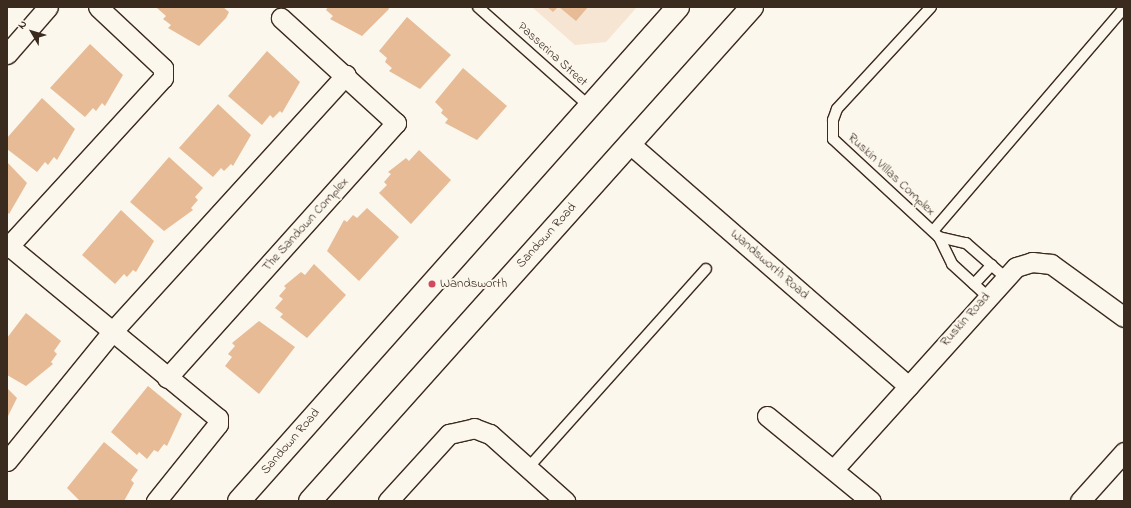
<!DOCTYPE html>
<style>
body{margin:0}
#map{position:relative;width:1131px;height:508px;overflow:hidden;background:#fbf7ec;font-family:"Indie Flower",sans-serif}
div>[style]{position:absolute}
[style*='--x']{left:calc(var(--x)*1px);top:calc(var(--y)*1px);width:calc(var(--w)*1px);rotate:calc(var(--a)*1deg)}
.built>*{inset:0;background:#f5e5d2}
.building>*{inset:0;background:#e6bb96}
.roads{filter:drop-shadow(1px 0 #3b2a1e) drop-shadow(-1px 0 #3b2a1e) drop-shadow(0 1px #3b2a1e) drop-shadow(0 -1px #3b2a1e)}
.service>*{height:10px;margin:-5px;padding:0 5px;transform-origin:5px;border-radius:5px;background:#fbf7ec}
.minor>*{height:19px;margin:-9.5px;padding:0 9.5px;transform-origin:9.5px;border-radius:9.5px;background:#fbf7ec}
.secondary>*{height:22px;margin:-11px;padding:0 11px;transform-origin:11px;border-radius:11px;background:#fbf7ec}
.dots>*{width:11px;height:11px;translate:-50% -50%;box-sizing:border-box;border:2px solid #fbf7ec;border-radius:50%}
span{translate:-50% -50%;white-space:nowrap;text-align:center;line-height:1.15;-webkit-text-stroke:4px #fbf7ec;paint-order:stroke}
.street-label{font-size:13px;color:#3b2a1e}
.poi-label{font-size:13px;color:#3b2a1e}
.left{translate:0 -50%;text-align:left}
.frame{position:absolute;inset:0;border:8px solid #3b2a1e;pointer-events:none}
.north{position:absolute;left:12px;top:12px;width:40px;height:40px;-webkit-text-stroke:3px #fbf7ec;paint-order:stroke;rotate:308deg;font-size:11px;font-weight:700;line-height:16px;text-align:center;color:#3b2a1e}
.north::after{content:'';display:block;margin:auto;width:14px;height:18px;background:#3b2a1e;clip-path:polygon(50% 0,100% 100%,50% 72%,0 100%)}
</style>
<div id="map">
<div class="built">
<i style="clip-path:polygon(532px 7px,637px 7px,606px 42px,575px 45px)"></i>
</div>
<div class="building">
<i style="clip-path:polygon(223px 7px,229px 12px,226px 18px,199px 46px,168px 28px,171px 25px,163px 19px,166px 16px,157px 8px)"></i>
<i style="clip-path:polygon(328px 7px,388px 7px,389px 9px,362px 36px,330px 19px,333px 16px,326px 10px)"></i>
<i style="clip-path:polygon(547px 7px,558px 7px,553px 12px)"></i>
<i style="clip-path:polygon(559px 7px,588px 7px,576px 21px)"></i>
<i style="clip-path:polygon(407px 17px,451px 55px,420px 89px,389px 71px,392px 68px,385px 62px,387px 58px,379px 51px)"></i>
<i style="clip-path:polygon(90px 44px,123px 75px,105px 106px,102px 103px,96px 111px,93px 108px,85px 117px,50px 88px)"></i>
<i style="clip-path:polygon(267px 51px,300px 82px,282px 113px,280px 111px,273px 118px,270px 115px,262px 125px,228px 96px)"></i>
<i style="clip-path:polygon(463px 68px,507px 106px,477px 140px,445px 123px,448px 119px,441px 113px,443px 110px,435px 102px)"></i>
<i style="clip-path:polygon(42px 98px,75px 129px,57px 160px,54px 157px,48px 165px,45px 162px,37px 172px,7px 149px,7px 138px)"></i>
<i style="clip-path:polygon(218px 104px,251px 135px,233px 166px,231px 164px,224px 171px,221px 168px,213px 177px,179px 148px)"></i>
<i style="clip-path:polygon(419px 150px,451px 180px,411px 224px,379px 193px,387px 185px,384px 182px,391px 174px,388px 172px,406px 158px,409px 161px)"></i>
<i style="clip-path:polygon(169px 157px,203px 188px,195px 197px,198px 200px,191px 208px,193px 210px,164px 231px,130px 202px)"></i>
<i style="clip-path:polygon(7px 162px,27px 183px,9px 214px,7px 212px)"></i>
<i style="clip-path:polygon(367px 208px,399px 237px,359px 281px,327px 251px,344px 220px,347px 222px,353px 215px,357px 218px)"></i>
<i style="clip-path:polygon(121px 210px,154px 241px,136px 272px,133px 270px,127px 277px,124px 274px,115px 284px,82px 255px)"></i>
<i style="clip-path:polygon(314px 264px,346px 295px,307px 338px,280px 317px,283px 314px,275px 308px,283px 299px,279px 296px,286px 288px,284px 286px,301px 272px,305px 275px)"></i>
<i style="clip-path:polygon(26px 313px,61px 341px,54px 351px,57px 354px,51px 362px,53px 364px,26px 386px,7px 375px,7px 338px)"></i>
<i style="clip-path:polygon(259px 321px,295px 347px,259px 394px,225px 366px,232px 357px,228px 354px,235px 346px,232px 343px)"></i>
<i style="clip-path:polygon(148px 386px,182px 414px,167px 446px,164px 444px,158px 452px,154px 450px,147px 459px,139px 452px,137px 455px,111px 432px)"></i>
<i style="clip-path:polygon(7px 388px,17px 398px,7px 418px)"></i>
<i style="clip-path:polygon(104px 442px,138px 470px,131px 480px,134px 483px,124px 501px,80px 501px,67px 488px)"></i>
</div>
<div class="roads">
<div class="service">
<i style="--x:478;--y:7;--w:149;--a:41.7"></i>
<i style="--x:931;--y:7;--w:139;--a:132.7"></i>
<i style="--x:837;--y:109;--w:12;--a:110"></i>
<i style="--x:833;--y:120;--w:19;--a:90"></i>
<i style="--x:833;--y:139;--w:144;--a:42.8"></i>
<i style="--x:939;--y:237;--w:30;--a:64"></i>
<i style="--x:952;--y:264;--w:47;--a:42.4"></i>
<i style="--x:933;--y:231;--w:294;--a:-49.4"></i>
<i style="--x:939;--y:237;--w:28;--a:13"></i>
<i style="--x:966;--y:243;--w:52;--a:41.1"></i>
<i style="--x:974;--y:284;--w:26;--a:-47"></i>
<i style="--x:528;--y:468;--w:267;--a:-48.2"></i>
</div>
<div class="minor">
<i style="--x:7;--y:54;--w:62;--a:-48.9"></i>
<i style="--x:630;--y:144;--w:369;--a:41"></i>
<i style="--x:9;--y:246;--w:271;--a:39.5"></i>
<i style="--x:218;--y:418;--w:6;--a:90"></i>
<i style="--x:218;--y:424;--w:99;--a:128.8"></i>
<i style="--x:7;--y:248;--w:231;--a:-47.5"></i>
<i style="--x:163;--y:78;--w:10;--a:-90"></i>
<i style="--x:163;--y:68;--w:89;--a:-136.8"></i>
<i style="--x:167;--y:378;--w:343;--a:-48.1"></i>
<i style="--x:396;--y:123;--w:156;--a:-137.6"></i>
<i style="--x:767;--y:416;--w:134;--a:39.3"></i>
<i style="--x:7;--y:461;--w:165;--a:-50.9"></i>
<i style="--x:111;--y:333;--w:349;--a:-47.7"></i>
<i style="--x:834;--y:469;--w:272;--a:-48"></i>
<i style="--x:1016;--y:267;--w:17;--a:-17"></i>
<i style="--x:1032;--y:262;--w:19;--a:6"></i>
<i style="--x:1051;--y:264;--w:90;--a:36"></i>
<i style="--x:388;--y:501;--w:91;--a:-47.7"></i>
<i style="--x:449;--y:434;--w:26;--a:-13"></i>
<i style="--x:474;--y:428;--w:17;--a:21"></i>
<i style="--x:490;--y:434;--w:101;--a:41.8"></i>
<i style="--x:1080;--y:501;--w:66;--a:-48.1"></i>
</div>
<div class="secondary">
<i style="--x:239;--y:501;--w:661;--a:-48.37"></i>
<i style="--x:310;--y:501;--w:663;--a:-48.18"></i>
</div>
</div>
<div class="dots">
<i style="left:432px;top:284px;background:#d1495b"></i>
</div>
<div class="street-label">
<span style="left:552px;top:55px;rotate:42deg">Passerina Street</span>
<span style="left:891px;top:175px;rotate:43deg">Ruskin Villas Complex</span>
<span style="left:306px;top:225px;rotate:-48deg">The Sandown Complex</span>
<span style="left:547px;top:236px;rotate:-48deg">Sandown Road</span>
<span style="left:769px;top:265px;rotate:41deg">Wandsworth Road</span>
<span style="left:966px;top:320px;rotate:-48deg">Ruskin Road</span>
<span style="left:291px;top:442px;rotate:-49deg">Sandown Road</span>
</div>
<div class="poi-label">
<span class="left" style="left:440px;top:284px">Wandsworth</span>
</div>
<div class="frame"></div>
<div class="north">N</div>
</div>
